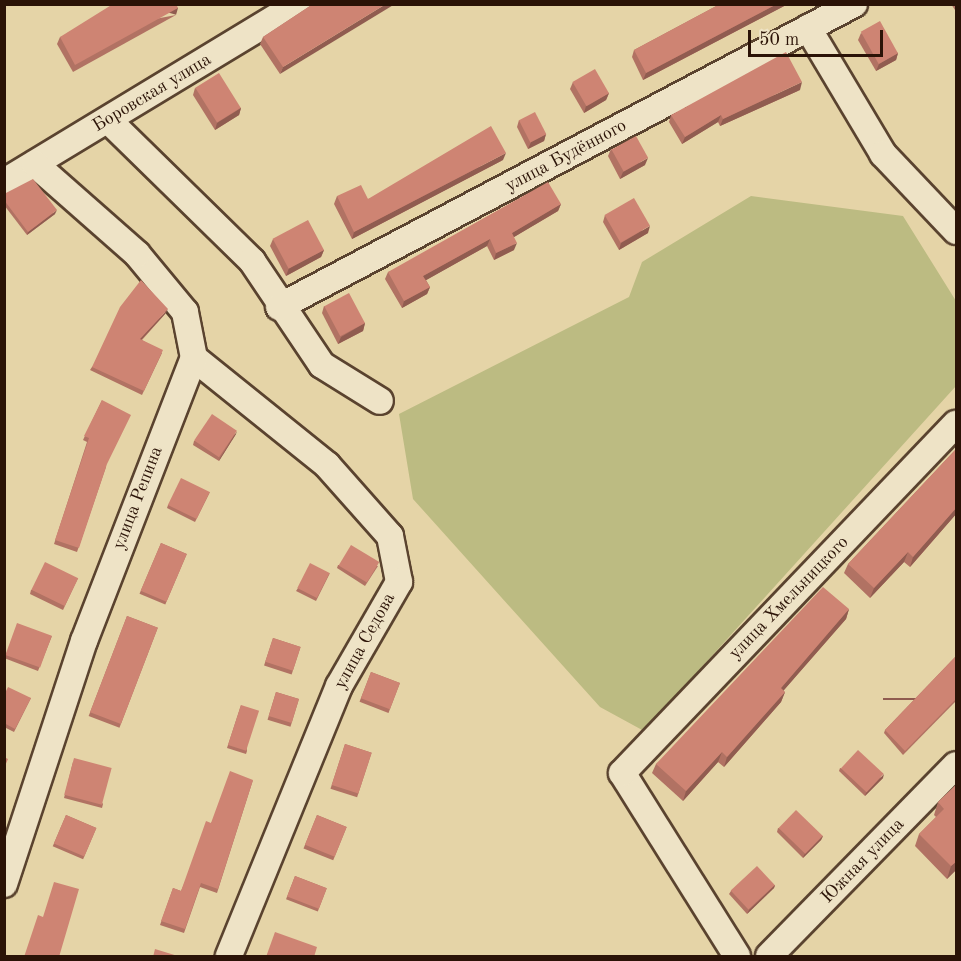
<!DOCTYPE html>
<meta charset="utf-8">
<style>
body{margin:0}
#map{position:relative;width:961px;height:961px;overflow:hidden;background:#e5d4a7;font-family:"Old Standard TT",serif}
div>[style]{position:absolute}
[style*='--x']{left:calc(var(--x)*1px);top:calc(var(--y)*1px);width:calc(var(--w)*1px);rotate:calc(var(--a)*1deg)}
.green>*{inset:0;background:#bcbb82}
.roads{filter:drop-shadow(2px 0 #5a432f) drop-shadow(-2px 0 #5a432f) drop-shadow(0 2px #5a432f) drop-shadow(0 -2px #5a432f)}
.minor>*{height:26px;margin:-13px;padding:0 13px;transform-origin:13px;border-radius:13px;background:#eee3c6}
.wall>*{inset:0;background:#b17263;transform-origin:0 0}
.shaded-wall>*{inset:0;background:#905c50;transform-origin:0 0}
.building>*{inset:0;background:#ce8473;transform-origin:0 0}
span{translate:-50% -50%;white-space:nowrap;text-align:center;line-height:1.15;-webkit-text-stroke:4.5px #eee3c6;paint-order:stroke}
.street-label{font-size:18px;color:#2b1307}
.frame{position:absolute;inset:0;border:6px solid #2b1307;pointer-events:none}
.scale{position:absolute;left:748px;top:30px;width:135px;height:27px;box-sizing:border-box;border:3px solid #2b1307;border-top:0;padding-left:8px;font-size:18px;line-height:21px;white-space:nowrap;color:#2b1307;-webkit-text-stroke:4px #eee3c6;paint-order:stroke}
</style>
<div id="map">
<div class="green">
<i style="clip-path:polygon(751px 196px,903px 216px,956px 301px,956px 386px,644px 731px,600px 707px,413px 499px,399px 414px,629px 297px,642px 262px)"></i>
</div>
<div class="roads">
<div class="minor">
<i style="--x:808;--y:28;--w:147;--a:59.2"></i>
<i style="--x:883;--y:154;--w:106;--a:46.5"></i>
<i style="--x:108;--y:120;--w:202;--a:44.4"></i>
<i style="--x:252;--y:261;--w:125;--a:56.1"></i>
<i style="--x:322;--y:365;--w:68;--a:31.8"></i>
<i style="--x:4;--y:182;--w:344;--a:-31.2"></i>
<i style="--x:279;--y:307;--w:650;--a:-27.79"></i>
<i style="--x:194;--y:358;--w:171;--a:38.8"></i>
<i style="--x:327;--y:465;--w:95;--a:48.4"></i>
<i style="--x:390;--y:536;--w:47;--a:78.9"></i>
<i style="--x:399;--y:582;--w:120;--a:120"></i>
<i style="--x:339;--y:686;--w:292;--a:112.2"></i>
<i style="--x:4;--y:884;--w:256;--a:-71.8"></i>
<i style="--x:84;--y:641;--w:304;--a:-68.8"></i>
<i style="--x:194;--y:358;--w:47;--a:-101.1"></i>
<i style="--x:185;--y:312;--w:75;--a:-129.6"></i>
<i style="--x:137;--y:254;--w:136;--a:-138.6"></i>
<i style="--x:737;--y:956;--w:216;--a:-122.1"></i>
<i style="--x:622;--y:773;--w:483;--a:-46.3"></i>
<i style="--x:769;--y:956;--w:267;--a:-45.6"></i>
</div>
</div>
<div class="wall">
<i style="clip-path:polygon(313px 4px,280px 74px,260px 44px,263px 37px)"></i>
<i style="clip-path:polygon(720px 4px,788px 4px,643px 80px,632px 57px,634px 50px)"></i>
<i style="clip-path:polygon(951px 4px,957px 4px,957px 13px)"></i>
<i style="clip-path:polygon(176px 15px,73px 72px,57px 44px,60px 37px)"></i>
<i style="clip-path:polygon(861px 33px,898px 53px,896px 60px,876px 71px,858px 40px)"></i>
<i style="clip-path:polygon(573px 82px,609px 93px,606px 100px,584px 113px,570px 89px)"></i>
<i style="clip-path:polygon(195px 88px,241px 108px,239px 115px,215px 130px,193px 95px)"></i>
<i style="clip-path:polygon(800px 90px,720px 126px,718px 122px,682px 144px,669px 122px,671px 115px)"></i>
<i style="clip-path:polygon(519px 120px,546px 134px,544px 141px,528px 149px,517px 127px)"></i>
<i style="clip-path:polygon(611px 149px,645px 165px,620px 179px,608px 156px)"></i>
<i style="clip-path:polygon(503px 160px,352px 239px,334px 204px,337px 196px,368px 199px)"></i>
<i style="clip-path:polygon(4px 194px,55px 214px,27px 235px,4px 205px)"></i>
<i style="clip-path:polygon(561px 204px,558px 211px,514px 237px,514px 250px,494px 260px,487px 246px,426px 280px,430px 287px,427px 294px,402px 308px,385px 279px,388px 272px)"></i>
<i style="clip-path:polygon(605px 215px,648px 233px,619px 250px,603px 222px)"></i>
<i style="clip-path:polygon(273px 239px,324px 250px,321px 257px,286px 276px,270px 246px)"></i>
<i style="clip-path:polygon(324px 306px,365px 323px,363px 331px,338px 344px,322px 313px)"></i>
<i style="clip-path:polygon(166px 313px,142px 340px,162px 353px,142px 395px,90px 370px,92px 367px)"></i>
<i style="clip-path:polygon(102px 400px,106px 467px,77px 552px,54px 544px,87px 442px,83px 440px)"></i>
<i style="clip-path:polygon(236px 434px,219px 461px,193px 445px,194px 441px)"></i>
<i style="clip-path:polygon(957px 448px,957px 513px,910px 567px,904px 562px,870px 598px,844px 573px,848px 564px)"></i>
<i style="clip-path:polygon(210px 492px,195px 522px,167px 508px,168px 505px)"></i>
<i style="left:161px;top:543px;width:28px;height:55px;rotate:23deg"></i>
<i style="clip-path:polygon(338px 565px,378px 566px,365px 586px,337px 568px)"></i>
<i style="clip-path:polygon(330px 573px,316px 601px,296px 591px,298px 588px)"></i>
<i style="clip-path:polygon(78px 578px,63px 610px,30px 594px,31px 590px)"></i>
<i style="clip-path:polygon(849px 609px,846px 619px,783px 691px,785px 692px,781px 702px,724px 767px,718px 762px,683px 801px,652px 773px,656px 764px)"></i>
<i style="left:127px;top:616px;width:33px;height:107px;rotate:21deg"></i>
<i style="clip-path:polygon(52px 636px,38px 671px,4px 658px,4px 654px)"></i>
<i style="left:273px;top:638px;width:29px;height:29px;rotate:18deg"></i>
<i style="clip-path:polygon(957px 655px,957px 700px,903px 755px,884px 733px,885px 730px)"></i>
<i style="left:371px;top:672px;width:31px;height:32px;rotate:21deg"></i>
<i style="left:276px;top:692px;width:24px;height:29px;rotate:17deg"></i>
<i style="clip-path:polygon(4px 695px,31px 698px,14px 732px,4px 727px)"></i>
<i style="clip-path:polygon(241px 705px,247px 751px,246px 754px,227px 748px)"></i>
<i style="left:345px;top:744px;width:28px;height:47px;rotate:18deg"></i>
<i style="clip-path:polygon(73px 762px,103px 804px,102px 808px,64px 798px)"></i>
<i style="clip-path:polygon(840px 768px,883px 778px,865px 796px,839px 771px)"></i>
<i style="clip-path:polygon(253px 780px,217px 893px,200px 887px,184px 933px,160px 925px,173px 888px,181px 891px,211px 823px)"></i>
<i style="clip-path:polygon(957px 784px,957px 869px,947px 879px,915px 846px,919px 834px,936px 817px,934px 815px,938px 802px)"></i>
<i style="left:66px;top:815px;width:33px;height:34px;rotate:23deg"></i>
<i style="left:317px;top:815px;width:32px;height:36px;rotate:22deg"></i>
<i style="clip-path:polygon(778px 828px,823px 836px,821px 840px,803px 858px,777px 832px)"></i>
<i style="left:295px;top:876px;width:34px;height:25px;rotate:21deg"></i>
<i style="clip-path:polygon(775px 885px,774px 888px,747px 914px,729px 894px,731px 891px)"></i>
</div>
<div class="shaded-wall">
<i style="clip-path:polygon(386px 4px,395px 4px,280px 74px,283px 67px)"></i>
<i style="clip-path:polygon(777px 4px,788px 4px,643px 80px,646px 73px)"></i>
<i style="left:178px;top:8px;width:7px;height:118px;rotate:106deg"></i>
<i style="clip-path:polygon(898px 53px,896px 60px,876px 71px,879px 64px)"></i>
<i style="clip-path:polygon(802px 82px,800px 90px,720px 126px,723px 119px)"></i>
<i style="clip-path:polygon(609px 93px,606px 100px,584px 113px,586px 106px)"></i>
<i style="clip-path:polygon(241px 108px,239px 115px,215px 130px,217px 123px)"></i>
<i style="clip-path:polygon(721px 115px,718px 122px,682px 144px,685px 137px)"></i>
<i style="clip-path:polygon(546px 134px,544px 141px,528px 149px,531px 142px)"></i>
<i style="clip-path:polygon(506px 153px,503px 160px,352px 239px,354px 232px)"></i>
<i style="clip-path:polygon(648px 158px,645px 165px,620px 179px,623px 172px)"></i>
<i style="clip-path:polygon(561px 204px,558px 211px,509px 240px,512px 233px)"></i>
<i style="clip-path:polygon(57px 210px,55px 214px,27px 235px,28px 232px)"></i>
<i style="clip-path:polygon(650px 226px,648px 233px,619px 250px,621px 243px)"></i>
<i style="clip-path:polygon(490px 239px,487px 246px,421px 283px,423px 276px)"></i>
<i style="clip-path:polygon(517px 243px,514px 250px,494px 260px,496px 253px)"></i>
<i style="clip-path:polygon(324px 250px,321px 257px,286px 276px,289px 268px)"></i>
<i style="clip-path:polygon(430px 287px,427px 294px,402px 308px,404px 301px)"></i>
<i style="clip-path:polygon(168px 309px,166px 313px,139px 342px,140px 339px)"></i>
<i style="clip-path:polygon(365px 323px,363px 331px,338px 344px,341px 337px)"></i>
<i style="clip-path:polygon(237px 431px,236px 434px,219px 461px,220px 458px)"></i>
<i style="clip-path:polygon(957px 507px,957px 513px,910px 567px,913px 557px)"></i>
<i style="clip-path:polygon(908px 552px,904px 562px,870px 598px,874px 588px)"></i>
<i style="clip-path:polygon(849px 609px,846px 619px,777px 698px,781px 688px)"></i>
<i style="clip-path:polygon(785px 692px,781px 702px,724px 767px,727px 757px)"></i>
<i style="left:957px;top:698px;width:2px;height:74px;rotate:90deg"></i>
<i style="clip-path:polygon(722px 752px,718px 762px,683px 801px,686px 791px)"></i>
<i style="clip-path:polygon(884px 774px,883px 778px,865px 796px,866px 793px)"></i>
<i style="clip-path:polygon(823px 836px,821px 840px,803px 858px,804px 855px)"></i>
<i style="clip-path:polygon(957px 861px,957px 869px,947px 879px,951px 866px)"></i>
<i style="clip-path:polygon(775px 885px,774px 888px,747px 914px,749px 910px)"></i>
</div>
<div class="building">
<i style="clip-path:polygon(113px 4px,176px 4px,178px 8px,75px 65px,60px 37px)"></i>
<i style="clip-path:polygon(313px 4px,386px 4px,283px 67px,263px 37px)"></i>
<i style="clip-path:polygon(720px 4px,777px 4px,646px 73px,634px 50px)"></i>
<i style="left:880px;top:21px;width:37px;height:22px;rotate:61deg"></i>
<i style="clip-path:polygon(786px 52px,802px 82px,723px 119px,721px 115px,685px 137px,671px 115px)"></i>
<i style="left:595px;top:69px;width:28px;height:26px;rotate:60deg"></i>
<i style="left:219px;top:73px;width:41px;height:28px;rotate:58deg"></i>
<i style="left:535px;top:112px;width:25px;height:18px;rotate:63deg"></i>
<i style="clip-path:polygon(491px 126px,506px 153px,354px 232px,337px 196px,361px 185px,368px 199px)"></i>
<i style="left:636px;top:136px;width:25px;height:28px;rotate:61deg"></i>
<i style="clip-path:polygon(33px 179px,57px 210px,28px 232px,4px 200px,4px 194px)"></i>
<i style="clip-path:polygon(548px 182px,561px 204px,512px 233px,517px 243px,496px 253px,490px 239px,423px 276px,430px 287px,404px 301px,388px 272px)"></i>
<i style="left:634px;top:198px;width:32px;height:34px;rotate:60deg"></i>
<i style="left:308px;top:220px;width:34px;height:40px;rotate:62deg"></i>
<i style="clip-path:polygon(141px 280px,168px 309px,140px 339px,163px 350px,144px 391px,92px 367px,120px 307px)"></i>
<i style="left:349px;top:293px;width:34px;height:28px;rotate:62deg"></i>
<i style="clip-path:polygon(102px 400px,131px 415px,107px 464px,79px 548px,55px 540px,89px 438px,84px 436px)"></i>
<i style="left:212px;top:414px;width:30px;height:32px;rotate:34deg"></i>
<i style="clip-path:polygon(957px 448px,957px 507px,913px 557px,908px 552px,874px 588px,848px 564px)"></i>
<i style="left:181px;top:478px;width:32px;height:30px;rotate:26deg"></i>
<i style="left:161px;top:543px;width:28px;height:52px;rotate:23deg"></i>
<i style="left:351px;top:545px;width:33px;height:24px;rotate:31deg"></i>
<i style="left:45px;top:562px;width:37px;height:31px;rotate:26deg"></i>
<i style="left:310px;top:563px;width:22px;height:28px;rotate:27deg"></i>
<i style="clip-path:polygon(823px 587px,849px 609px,781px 688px,785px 692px,727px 757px,722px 752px,686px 791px,656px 764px)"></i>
<i style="left:127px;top:616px;width:33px;height:103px;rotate:21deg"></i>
<i style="left:17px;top:623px;width:37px;height:34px;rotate:20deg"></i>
<i style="left:273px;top:638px;width:29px;height:25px;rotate:18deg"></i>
<i style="clip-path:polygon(957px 655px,957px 698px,905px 751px,885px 730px)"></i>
<i style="left:371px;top:672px;width:31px;height:28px;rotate:21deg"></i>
<i style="clip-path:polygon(8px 687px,31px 698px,15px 729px,4px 723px,4px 695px)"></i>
<i style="left:276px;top:692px;width:24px;height:25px;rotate:17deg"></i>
<i style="left:241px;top:705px;width:19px;height:42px;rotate:18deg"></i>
<i style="left:345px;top:744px;width:28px;height:43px;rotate:18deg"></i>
<i style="left:858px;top:750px;width:35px;height:25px;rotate:43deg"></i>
<i style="clip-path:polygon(4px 757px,8px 759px,4px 768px)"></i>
<i style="left:74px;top:758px;width:39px;height:38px;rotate:15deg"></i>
<i style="clip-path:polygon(230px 771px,253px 780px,218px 889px,201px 883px,185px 929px,161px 921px,173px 888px,181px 891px,206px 821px,211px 823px)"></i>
<i style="clip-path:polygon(957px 784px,957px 861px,951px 866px,919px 834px,944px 809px,938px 802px)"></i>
<i style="left:796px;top:810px;width:37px;height:25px;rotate:44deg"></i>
<i style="left:66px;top:815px;width:33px;height:31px;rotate:23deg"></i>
<i style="left:317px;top:815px;width:32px;height:32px;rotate:22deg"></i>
<i style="left:757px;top:866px;width:26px;height:36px;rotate:47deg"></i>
<i style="left:295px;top:876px;width:34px;height:22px;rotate:21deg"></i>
<i style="clip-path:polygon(54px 882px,79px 889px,59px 957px,24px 957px,38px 915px,43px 917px)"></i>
<i style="clip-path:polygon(275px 932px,317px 947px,314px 957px,266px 957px)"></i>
<i style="clip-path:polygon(155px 949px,181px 957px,153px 957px)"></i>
</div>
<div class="street-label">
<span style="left:152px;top:93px;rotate:-31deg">Боровская улица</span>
<span style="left:566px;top:156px;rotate:-28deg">улица Будённого</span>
<span style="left:138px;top:498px;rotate:-69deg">улица Репина</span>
<span style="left:789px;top:598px;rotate:-46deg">улица Хмельницкого</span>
<span style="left:365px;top:641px;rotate:-61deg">улица Седова</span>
<span style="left:863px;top:861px;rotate:-46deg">Южная улица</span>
</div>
<div class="frame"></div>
<div class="scale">50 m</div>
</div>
